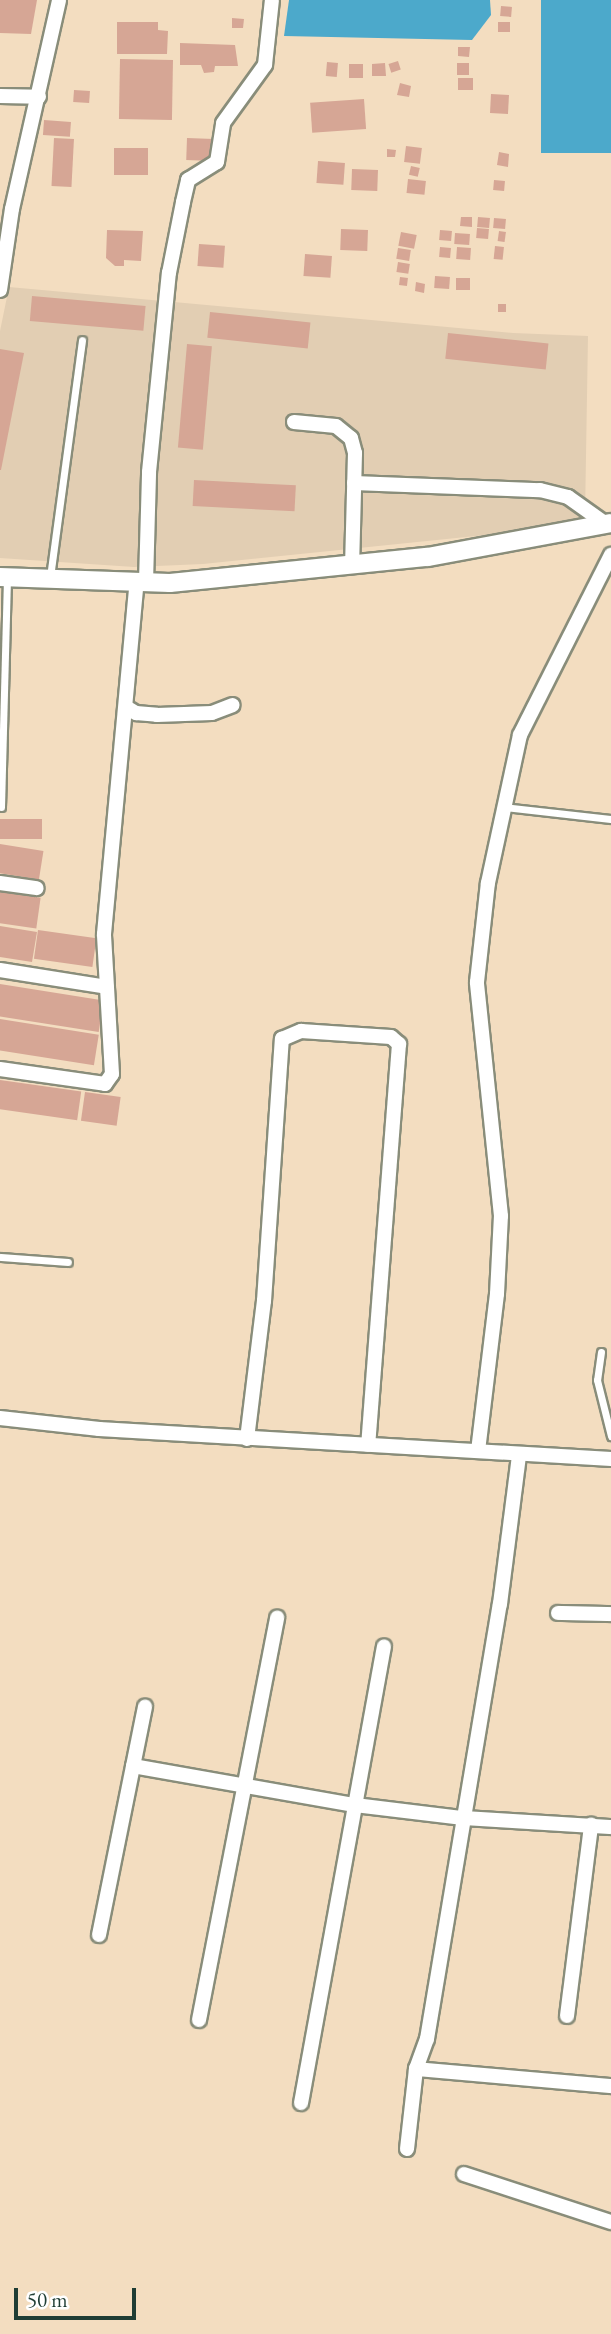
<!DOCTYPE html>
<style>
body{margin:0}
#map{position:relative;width:611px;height:2334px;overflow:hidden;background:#f3ddc0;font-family:"EB Garamond",serif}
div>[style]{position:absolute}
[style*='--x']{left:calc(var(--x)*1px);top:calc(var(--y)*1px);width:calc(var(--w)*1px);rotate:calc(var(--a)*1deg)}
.built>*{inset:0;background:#e2ceb3}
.water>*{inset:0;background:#4ca9cb;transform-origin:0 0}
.building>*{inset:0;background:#d6a695;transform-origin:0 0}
.roads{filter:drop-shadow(2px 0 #898d7a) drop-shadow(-2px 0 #898d7a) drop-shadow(0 2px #898d7a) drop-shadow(0 -2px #898d7a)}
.service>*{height:7px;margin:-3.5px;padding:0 3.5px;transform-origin:3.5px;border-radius:3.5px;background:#fff}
.minor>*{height:14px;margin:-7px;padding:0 7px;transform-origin:7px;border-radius:7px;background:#fff}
.tertiary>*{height:18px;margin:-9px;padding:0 9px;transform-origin:9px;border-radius:9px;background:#fff}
span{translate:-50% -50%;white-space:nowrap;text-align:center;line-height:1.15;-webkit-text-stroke:6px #fff;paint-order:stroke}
.scale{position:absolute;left:14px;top:2288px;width:122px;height:32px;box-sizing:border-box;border:4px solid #1f3d34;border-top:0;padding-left:9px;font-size:21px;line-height:24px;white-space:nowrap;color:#1f3d34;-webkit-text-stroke:5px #fff;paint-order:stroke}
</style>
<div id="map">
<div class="built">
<i style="clip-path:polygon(9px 287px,513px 333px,588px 336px,585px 517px,534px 530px,203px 564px,134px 567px,0 558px,0 331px)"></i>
</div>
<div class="water">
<i style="clip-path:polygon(289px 0,490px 0,491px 15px,472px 40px,284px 36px)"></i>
<i style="left:541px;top:0;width:70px;height:153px"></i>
</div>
<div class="building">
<i style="clip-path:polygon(0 0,37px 0,31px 34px,0 33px)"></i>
<i style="left:501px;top:6px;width:11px;height:10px;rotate:5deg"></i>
<i style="clip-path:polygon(232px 18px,244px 19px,243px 28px,232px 28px)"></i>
<i style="clip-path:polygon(117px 22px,158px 22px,158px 30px,168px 31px,167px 54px,117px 54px)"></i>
<i style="left:498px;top:22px;width:12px;height:10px"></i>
<i style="clip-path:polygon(180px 43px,235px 45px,238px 66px,215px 66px,214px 72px,204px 73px,201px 65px,180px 65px)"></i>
<i style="clip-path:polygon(458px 47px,470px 47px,469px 57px,458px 56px)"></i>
<i style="left:120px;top:59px;width:53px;height:60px;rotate:1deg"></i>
<i style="left:398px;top:61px;width:9px;height:10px;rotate:72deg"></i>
<i style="left:327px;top:62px;width:11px;height:14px;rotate:5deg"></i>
<i style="clip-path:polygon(385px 63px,386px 76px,372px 76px,372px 64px)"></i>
<i style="left:457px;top:63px;width:12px;height:12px"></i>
<i style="left:349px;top:64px;width:14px;height:14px"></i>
<i style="left:458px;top:78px;width:15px;height:12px"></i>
<i style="clip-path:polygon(400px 83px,411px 86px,409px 97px,397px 95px)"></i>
<i style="left:74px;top:90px;width:16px;height:12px;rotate:4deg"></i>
<i style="left:491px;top:94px;width:18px;height:19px;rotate:3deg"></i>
<i style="left:364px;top:99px;width:30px;height:54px;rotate:86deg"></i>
<i style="left:44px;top:120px;width:27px;height:15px;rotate:4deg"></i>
<i style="left:54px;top:138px;width:20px;height:48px;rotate:3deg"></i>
<i style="left:187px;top:138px;width:27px;height:22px;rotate:2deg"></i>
<i style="left:406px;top:146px;width:16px;height:16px;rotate:7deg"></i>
<i style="left:114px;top:148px;width:34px;height:27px"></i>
<i style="clip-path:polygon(387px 149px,396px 150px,395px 157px,387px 157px)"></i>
<i style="clip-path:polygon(499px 152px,509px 154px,508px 167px,497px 165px)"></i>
<i style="left:318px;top:161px;width:27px;height:22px;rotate:4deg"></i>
<i style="left:411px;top:166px;width:9px;height:9px;rotate:13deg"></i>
<i style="left:352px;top:169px;width:26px;height:21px;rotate:2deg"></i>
<i style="left:408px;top:179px;width:18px;height:14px;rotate:6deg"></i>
<i style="left:494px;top:180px;width:11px;height:10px;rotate:5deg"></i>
<i style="clip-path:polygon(461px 217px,472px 217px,472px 227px,460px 226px)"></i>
<i style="left:478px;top:217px;width:12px;height:10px;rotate:5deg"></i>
<i style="left:494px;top:218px;width:12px;height:10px;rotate:5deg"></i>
<i style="left:477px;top:228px;width:12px;height:10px;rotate:5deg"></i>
<i style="left:341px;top:229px;width:27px;height:21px;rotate:2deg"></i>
<i style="clip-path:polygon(107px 230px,143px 231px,141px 261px,124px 260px,124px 266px,115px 266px,106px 258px)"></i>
<i style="left:440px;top:230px;width:12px;height:10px;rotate:5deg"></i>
<i style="left:499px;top:231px;width:7px;height:10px;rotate:8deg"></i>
<i style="left:401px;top:232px;width:16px;height:14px;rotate:11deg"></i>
<i style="left:455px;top:233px;width:15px;height:11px;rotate:4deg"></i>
<i style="left:199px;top:244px;width:26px;height:22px;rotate:4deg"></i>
<i style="left:495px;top:246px;width:9px;height:13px;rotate:6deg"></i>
<i style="left:440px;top:247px;width:11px;height:10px;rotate:5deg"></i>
<i style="left:457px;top:247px;width:14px;height:12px;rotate:4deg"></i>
<i style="left:398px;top:248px;width:13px;height:11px;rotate:9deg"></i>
<i style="left:305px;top:254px;width:27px;height:22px;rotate:4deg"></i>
<i style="left:398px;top:262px;width:12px;height:10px;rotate:9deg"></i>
<i style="left:435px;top:276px;width:15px;height:12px;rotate:4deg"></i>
<i style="left:400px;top:277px;width:8px;height:8px;rotate:7deg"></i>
<i style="left:456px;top:278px;width:14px;height:12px"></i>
<i style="clip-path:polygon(416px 282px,425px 284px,424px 293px,415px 291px)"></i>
<i style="left:32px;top:296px;width:114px;height:25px;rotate:5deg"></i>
<i style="left:498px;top:304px;width:8px;height:8px"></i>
<i style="left:210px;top:312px;width:101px;height:26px;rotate:6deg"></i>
<i style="left:448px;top:333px;width:101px;height:26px;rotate:6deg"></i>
<i style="left:187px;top:344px;width:25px;height:104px;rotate:5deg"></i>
<i style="clip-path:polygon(0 349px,24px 353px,1px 470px,0 470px)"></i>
<i style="left:194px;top:480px;width:102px;height:26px;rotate:3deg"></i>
<i style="left:0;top:819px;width:42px;height:20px"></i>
<i style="left:0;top:844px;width:44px;height:29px;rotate:9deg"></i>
<i style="left:0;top:892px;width:41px;height:31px;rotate:8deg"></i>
<i style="clip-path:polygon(0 926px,37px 932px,32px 962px,0 957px)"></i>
<i style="left:38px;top:930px;width:59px;height:29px;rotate:8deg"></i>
<i style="left:0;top:984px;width:105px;height:32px;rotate:9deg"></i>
<i style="left:0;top:1019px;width:100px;height:31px;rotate:9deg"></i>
<i style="left:0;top:1080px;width:82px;height:29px;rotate:8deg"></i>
<i style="left:85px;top:1092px;width:36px;height:29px;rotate:8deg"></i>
</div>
<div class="roads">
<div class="service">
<i style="--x:50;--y:577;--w:239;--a:-82.3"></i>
<i style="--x:1;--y:807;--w:229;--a:-88.5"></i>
<i style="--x:504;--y:807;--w:108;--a:6.4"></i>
<i style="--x:0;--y:1257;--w:68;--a:4.2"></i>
<i style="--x:601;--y:1352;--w:28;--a:98"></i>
<i style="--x:597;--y:1380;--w:58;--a:76"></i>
</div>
<div class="minor">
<i style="--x:0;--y:96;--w:39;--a:1"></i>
<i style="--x:0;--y:290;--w:82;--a:-81.6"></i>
<i style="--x:12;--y:209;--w:214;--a:-77.3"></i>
<i style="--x:294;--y:422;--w:42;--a:5.4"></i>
<i style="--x:336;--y:426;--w:19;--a:39"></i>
<i style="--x:351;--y:438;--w:16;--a:75"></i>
<i style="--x:355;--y:453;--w:112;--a:91.5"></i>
<i style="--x:354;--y:483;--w:186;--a:2.2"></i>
<i style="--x:540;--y:490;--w:29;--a:14"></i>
<i style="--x:568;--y:497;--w:47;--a:35.4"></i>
<i style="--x:146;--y:582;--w:110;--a:-88.4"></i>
<i style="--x:149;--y:472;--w:200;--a:-84.3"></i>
<i style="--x:169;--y:273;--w:72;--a:-78.8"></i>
<i style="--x:183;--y:202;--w:23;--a:-77"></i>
<i style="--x:188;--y:180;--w:34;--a:-32"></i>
<i style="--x:217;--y:162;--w:39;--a:-81"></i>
<i style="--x:223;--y:123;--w:72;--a:-54.1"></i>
<i style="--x:265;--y:65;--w:65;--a:-83.9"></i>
<i style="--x:126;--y:707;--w:12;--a:31"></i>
<i style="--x:136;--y:713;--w:21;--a:5"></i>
<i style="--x:157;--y:715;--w:55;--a:-2.1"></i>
<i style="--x:212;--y:713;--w:22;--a:-21"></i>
<i style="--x:0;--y:883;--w:37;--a:8"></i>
<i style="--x:0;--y:970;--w:108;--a:9"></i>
<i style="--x:0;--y:1069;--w:106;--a:8.1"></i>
<i style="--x:105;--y:1084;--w:12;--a:-55"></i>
<i style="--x:112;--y:1074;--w:140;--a:-93.3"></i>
<i style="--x:104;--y:934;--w:355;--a:-84.7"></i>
<i style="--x:0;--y:1418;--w:100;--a:6.3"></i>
<i style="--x:99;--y:1429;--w:513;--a:3.35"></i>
<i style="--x:247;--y:1439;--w:139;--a:-83"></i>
<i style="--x:264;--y:1301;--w:263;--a:-86.1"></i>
<i style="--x:282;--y:1039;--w:21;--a:-23"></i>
<i style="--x:301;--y:1031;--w:90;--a:3.8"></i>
<i style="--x:391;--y:1037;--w:11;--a:41"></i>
<i style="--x:399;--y:1044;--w:402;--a:94.4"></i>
<i style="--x:478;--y:1451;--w:158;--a:-83.1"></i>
<i style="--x:497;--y:1294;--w:78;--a:-87.1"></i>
<i style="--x:501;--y:1216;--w:235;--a:-95.9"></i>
<i style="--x:477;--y:982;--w:100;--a:-83.7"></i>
<i style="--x:488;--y:883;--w:151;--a:-77.8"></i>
<i style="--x:520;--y:735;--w:202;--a:-63.2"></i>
<i style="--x:558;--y:1613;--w:53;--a:1.1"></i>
<i style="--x:133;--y:1766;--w:225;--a:10"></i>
<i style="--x:355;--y:1805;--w:109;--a:6.9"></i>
<i style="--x:463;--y:1818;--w:148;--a:3.5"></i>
<i style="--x:99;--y:1935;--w:233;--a:-78.6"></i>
<i style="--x:567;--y:2016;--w:193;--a:-82.8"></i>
<i style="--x:199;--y:2020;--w:410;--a:-79"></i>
<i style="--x:416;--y:2069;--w:196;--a:5"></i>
<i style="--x:301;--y:2103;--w:464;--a:-79.7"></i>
<i style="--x:407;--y:2149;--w:81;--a:-83.6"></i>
<i style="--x:416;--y:2069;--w:32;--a:-70"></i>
<i style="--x:427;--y:2039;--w:441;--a:-80.5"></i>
<i style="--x:500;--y:1604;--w:149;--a:-82.7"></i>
<i style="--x:464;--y:2174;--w:155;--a:18.1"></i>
</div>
<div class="tertiary">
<i style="--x:0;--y:577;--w:170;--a:2"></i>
<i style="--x:170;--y:583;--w:259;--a:-5.8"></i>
<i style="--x:428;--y:557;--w:186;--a:-10.5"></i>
</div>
</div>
<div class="scale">50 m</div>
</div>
